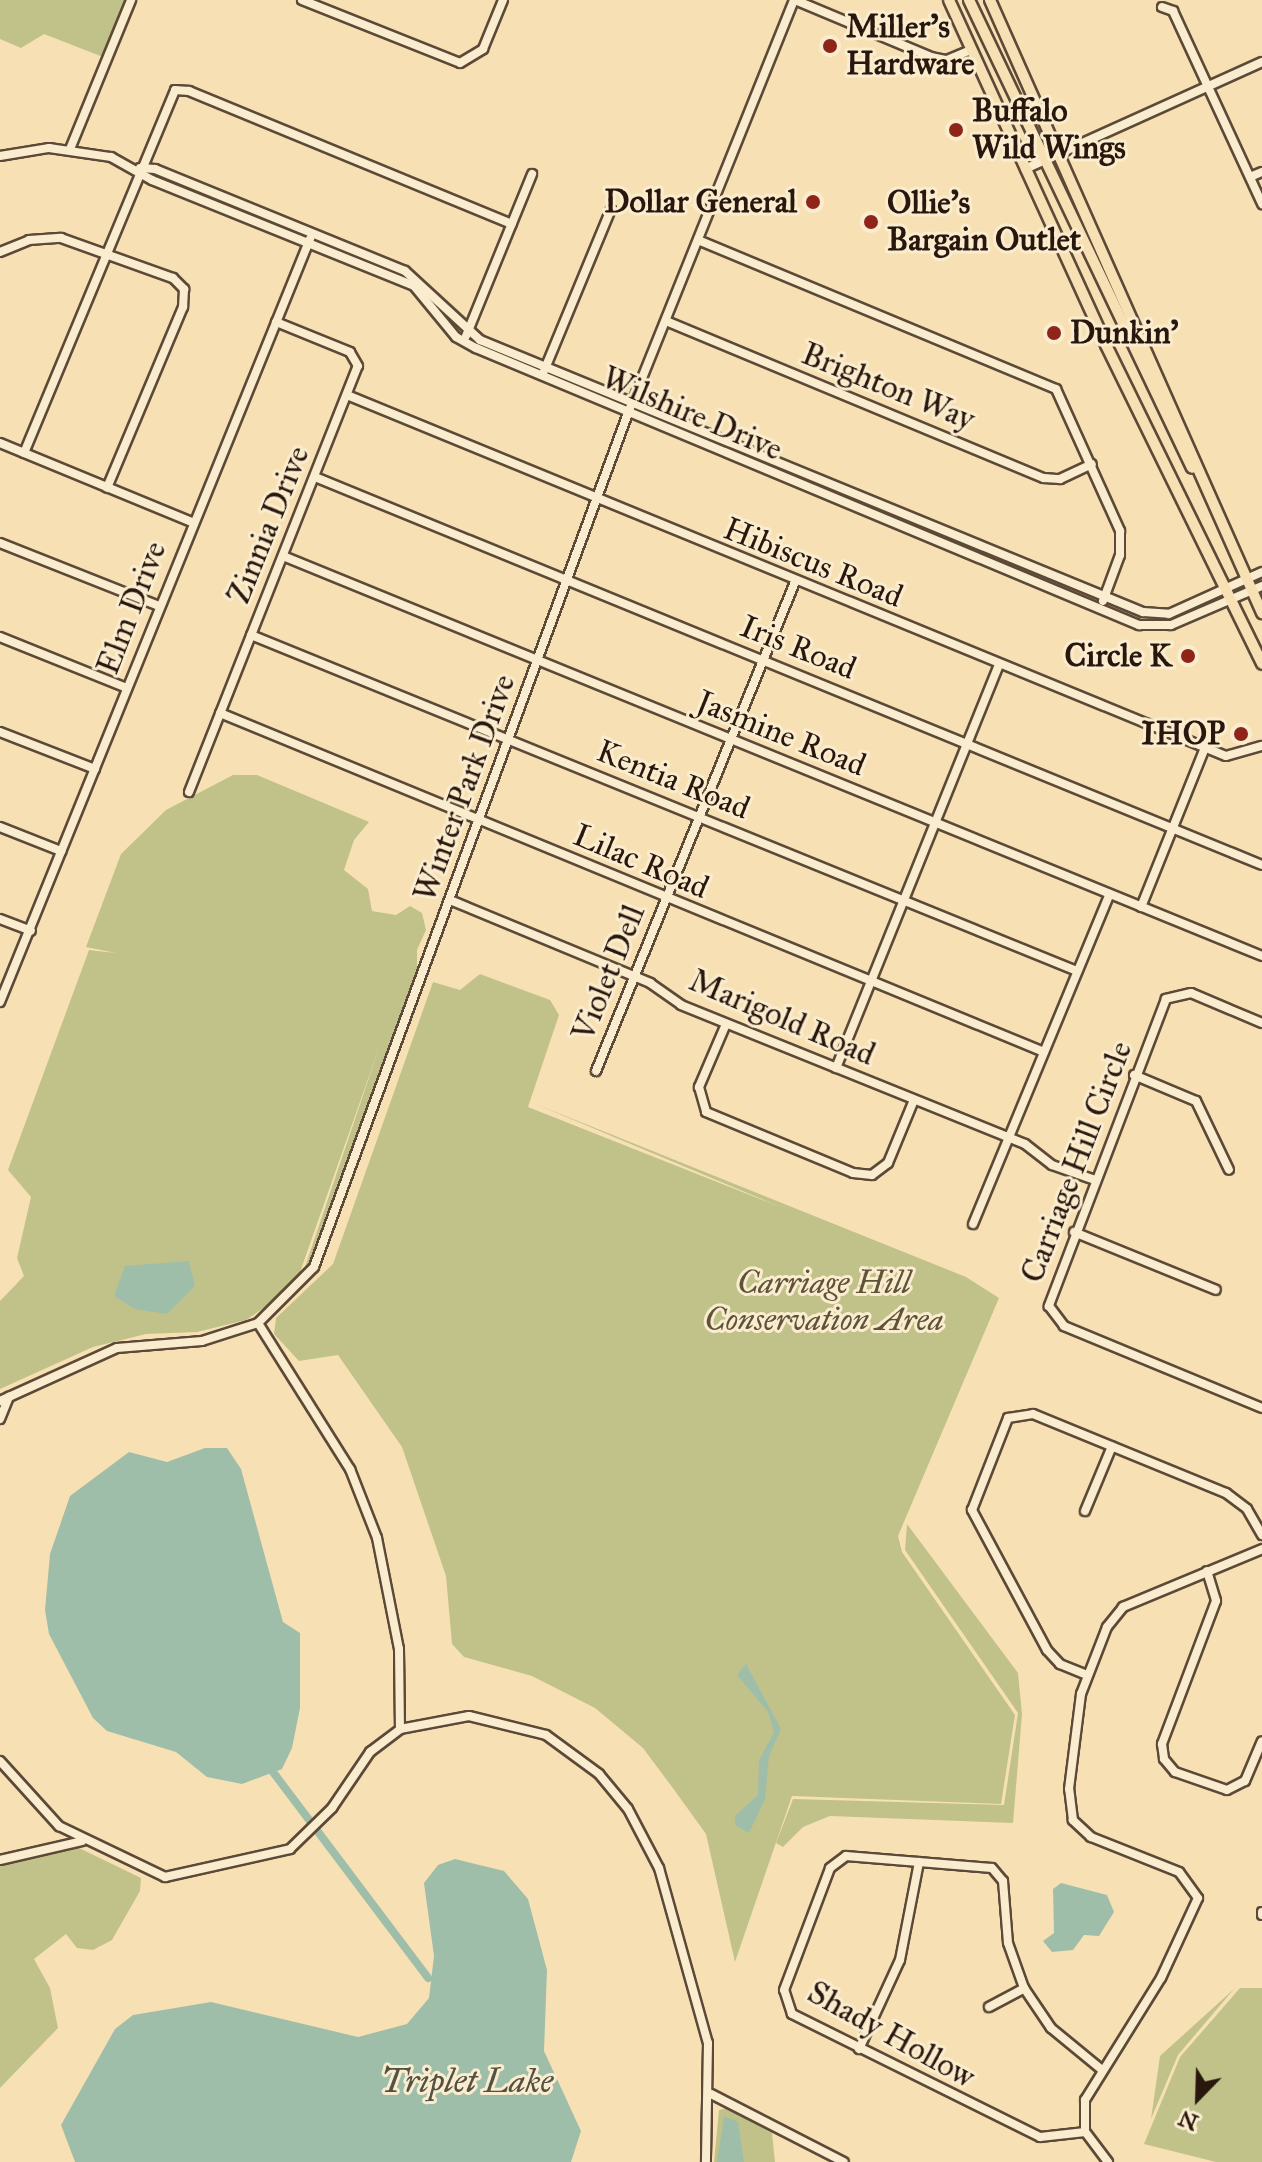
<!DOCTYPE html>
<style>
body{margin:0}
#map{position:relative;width:1262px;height:2162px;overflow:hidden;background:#f7e1b4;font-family:"IM FELL Great Primer",serif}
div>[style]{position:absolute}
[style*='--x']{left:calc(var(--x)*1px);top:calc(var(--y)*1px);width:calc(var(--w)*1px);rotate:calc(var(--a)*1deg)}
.green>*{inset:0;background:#c1c28a}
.water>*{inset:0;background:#9ebea9}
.canal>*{height:8px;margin:-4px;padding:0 4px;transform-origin:4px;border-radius:4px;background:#9ebea9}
.roads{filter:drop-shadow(2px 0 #5c4937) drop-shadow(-2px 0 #5c4937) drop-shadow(0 2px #5c4937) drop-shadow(0 -2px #5c4937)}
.minor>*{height:8px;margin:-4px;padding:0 4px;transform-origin:4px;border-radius:4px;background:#faecce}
.major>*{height:10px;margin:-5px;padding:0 5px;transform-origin:5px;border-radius:5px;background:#f7e1b4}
.dots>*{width:22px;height:22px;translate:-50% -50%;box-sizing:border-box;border:4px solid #faecce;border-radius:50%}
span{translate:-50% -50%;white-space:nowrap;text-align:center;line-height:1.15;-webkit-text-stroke:6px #faecce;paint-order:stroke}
.poi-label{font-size:32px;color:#29160d;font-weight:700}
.left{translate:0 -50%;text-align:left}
.right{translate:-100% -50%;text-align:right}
.street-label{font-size:32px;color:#29160d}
.park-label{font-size:32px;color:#5e5239;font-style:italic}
.water-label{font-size:34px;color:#525144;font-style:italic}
.north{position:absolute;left:1158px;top:2058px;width:80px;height:80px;-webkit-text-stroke:6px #faecce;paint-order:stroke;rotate:203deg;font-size:22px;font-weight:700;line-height:32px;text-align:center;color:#29160d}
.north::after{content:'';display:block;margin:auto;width:28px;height:36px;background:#29160d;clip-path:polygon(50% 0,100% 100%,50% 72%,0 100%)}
</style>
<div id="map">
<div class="green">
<i style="clip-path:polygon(0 0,125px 0,103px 57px,44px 34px,21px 48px,0 39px)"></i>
<i style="clip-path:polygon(233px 775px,257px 775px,369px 822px,354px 840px,344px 870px,368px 889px,372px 911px,396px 915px,410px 906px,422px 913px,426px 930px,417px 950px,417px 978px,319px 1249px,302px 1276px,380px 1045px,299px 1275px,274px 1301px,246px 1320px,197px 1332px,146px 1334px,93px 1347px,0 1389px,0 1301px,24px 1276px,17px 1258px,31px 1197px,8px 1170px,89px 950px,116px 953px,86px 947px,121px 854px,166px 810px)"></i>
<i style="clip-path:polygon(480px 974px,550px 1000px,559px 1015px,528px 1107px,783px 1208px,533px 1103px,966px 1277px,999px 1298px,898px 1536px,902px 1552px,1015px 1715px,1001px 1804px,792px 1796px,735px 1962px,706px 1834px,675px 1791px,643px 1748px,595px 1708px,532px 1676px,464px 1657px,452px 1644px,446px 1576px,402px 1447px,338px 1355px,299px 1361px,274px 1334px,276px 1318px,333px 1264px,433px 982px,460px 990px)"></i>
<i style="clip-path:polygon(907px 1524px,1018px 1673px,1022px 1714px,1013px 1823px,830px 1816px,803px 1827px,783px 1847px,776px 1843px,793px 1799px,1004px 1805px,1018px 1713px,905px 1550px)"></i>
<i style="clip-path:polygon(75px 1846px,141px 1878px,140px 1891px,112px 1940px,93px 1950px,77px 1948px,66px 1934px,34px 1959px,50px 1988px,58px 2028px,0 2088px,0 1865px)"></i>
<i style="clip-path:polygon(1240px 1988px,1262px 1988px,1262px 2162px,1216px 2162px,1144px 2144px,1180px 2057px)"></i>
<i style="clip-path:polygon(1234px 1989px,1178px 2055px,1151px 2119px,1160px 2056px)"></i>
<i style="clip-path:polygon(727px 2108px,772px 2133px,775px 2162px,714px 2162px,719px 2110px)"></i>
</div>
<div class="water">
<i style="clip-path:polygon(189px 1261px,195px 1286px,167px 1314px,135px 1309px,114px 1296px,125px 1266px)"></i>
<i style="clip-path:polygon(205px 1448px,227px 1448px,241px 1469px,283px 1622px,300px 1633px,300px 1708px,292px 1748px,282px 1769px,242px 1784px,207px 1777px,176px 1752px,107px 1731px,93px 1718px,49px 1634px,45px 1610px,50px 1554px,70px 1496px,129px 1452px,167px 1462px)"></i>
<i style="clip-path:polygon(746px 1664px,781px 1729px,769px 1756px,765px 1799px,749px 1833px,735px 1825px,735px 1816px,758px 1795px,759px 1760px,774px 1733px,768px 1712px,737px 1675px)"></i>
<i style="clip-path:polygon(455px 1859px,504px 1871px,528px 1899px,547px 1970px,544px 2051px,581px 2131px,571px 2162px,75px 2162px,61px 2125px,115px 2029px,133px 2015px,211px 2002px,358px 2037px,407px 2024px,429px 1998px,434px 1956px,424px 1883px,438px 1865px)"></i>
<i style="clip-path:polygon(1061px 1883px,1107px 1895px,1114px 1912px,1099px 1936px,1084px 1935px,1073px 1950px,1052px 1952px,1043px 1941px,1054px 1933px,1053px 1889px)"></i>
<i style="clip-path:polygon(724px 2116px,738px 2122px,744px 2162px,717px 2162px)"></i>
</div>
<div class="canal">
<i style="--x:273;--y:1772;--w:258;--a:53"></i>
</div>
<div class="roads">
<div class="minor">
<i style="--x:302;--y:0;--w:170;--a:21.7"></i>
<i style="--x:460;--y:63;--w:27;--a:-31"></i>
<i style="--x:483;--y:49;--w:53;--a:-67.8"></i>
<i style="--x:795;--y:0;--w:147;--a:22.7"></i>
<i style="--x:931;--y:57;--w:16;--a:11"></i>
<i style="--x:947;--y:60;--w:26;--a:-23"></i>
<i style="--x:1162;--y:7;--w:12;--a:20"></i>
<i style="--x:1173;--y:11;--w:213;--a:65.2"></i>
<i style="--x:70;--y:149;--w:161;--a:-67.7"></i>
<i style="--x:0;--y:156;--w:50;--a:-9.3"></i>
<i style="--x:49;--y:148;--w:63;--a:8.3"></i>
<i style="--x:111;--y:157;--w:47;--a:29.3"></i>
<i style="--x:152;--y:180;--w:283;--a:22"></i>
<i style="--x:414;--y:286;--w:66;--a:50.5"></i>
<i style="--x:456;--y:337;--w:23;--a:29"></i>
<i style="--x:476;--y:348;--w:719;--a:22.68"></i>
<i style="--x:1139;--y:625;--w:32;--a:0"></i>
<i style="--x:1171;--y:625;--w:99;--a:-23.2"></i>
<i style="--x:140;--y:168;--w:15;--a:4"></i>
<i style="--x:155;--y:169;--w:270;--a:22.2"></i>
<i style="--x:405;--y:271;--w:102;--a:42.6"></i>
<i style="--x:480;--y:340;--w:717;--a:22.31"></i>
<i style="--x:1143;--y:612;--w:26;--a:4"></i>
<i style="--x:1169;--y:614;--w:102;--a:-24.3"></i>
<i style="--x:1025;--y:169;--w:260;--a:-24.3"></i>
<i style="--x:1250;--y:177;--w:13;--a:-23"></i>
<i style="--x:698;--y:240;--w:388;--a:22.6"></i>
<i style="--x:1056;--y:389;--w:156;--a:65.7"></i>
<i style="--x:1120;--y:531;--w:24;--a:90"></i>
<i style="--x:1120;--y:555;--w:49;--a:110.3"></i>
<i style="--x:0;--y:252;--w:31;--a:-22"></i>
<i style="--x:29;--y:240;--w:32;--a:-4"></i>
<i style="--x:61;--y:238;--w:119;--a:19.7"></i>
<i style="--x:173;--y:278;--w:16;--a:45"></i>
<i style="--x:184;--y:289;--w:18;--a:93"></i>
<i style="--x:183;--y:307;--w:196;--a:112.8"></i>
<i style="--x:666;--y:321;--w:409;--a:22.6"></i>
<i style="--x:1044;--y:478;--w:16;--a:4"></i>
<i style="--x:1060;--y:479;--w:35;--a:-25"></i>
<i style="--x:466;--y:336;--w:175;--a:-67.8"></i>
<i style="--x:544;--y:371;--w:175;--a:-67.5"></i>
<i style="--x:347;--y:395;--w:950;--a:22.33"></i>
<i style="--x:1226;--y:756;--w:37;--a:-16"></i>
<i style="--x:0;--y:443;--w:208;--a:22.4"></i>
<i style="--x:24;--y:453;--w:393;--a:-67.4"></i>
<i style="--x:175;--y:90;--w:14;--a:4"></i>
<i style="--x:189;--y:91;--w:349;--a:22.4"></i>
<i style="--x:315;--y:477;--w:1023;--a:22.28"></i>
<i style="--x:0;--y:543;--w:171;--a:21.6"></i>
<i style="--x:283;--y:556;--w:1058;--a:22.22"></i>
<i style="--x:251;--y:635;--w:892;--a:22.14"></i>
<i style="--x:0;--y:637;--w:137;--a:21.9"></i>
<i style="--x:220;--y:713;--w:891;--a:22.36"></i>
<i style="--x:0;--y:732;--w:102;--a:21.3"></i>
<i style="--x:189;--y:792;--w:458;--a:-68.4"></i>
<i style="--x:358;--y:366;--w:16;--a:-120"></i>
<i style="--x:350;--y:352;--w:80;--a:-157.9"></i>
<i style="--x:0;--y:827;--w:66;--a:21.5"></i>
<i style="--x:450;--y:900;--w:217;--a:22.5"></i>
<i style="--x:650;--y:983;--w:38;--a:35"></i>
<i style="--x:681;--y:1005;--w:371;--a:22"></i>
<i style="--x:1025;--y:1144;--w:34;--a:38"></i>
<i style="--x:1052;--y:1165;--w:46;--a:19.2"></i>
<i style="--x:1141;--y:907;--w:171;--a:-68.1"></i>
<i style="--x:0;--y:919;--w:33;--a:21"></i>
<i style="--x:0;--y:1002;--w:824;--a:-67.89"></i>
<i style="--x:1262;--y:1023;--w:77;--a:-157.1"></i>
<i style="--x:1191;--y:993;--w:26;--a:167"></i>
<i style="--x:1166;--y:999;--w:329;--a:110.9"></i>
<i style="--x:1049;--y:1306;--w:25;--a:53"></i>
<i style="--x:1064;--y:1326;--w:214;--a:22.5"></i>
<i style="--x:726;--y:1024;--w:69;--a:113.2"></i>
<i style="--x:699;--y:1087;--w:26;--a:74"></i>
<i style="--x:706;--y:1112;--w:159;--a:22.5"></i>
<i style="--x:853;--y:1173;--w:19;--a:6"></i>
<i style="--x:872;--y:1175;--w:20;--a:-37"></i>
<i style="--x:888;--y:1163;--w:68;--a:-67.6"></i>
<i style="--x:836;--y:1068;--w:435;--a:-68"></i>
<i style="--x:596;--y:1071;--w:528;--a:-67.86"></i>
<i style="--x:1134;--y:1075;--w:67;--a:22.8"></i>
<i style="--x:1196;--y:1101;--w:76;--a:64.4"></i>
<i style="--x:973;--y:1224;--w:357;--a:-67.5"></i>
<i style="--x:1074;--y:1232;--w:153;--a:22.2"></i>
<i style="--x:258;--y:1323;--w:173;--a:57.8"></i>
<i style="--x:350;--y:1469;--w:74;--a:68.6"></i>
<i style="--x:377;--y:1538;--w:113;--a:78.8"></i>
<i style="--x:399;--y:1649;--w:80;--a:89.3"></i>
<i style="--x:0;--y:1401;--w:128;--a:-24.4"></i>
<i style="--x:117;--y:1348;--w:85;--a:-4.7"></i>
<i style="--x:202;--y:1341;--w:59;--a:-17.8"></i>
<i style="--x:258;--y:1323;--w:79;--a:-45"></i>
<i style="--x:314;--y:1267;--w:910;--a:-69.81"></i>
<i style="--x:628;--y:413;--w:445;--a:-68.1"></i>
<i style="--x:0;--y:1419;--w:24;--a:-68"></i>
<i style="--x:1085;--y:1511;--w:70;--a:-67.4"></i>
<i style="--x:1207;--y:1571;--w:31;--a:73"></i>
<i style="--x:1216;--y:1601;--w:153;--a:110.7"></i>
<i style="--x:1162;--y:1744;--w:15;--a:82"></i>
<i style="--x:1164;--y:1759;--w:17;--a:50"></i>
<i style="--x:1175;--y:1772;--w:55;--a:19.1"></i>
<i style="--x:1227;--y:1790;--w:20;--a:-27"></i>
<i style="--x:1245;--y:1781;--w:43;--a:-67"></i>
<i style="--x:1087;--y:1675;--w:29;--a:-158"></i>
<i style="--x:1060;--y:1664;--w:19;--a:-133"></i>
<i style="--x:1047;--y:1650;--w:159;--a:-118.2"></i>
<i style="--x:972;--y:1510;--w:99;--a:-68.6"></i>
<i style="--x:1008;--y:1418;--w:25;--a:-9"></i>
<i style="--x:1033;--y:1414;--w:209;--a:22.3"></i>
<i style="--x:1226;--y:1493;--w:26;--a:37"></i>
<i style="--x:1247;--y:1509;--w:30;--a:60"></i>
<i style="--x:0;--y:1761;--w:88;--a:47.8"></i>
<i style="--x:59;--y:1826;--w:118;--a:25.7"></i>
<i style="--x:165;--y:1877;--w:128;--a:-12.6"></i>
<i style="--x:290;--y:1849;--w:59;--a:-44.3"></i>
<i style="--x:332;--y:1808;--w:68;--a:-55.8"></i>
<i style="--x:370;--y:1752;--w:38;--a:-37"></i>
<i style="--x:400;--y:1729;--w:70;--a:-10.7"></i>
<i style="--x:469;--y:1716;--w:79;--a:13.9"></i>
<i style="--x:546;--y:1735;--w:66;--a:36.3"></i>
<i style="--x:599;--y:1774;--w:45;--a:50.4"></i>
<i style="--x:628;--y:1809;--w:67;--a:62.3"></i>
<i style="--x:659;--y:1868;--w:182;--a:74.4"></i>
<i style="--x:708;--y:2043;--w:119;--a:91"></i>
<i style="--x:0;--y:1860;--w:84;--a:-13"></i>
<i style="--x:1262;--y:1912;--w:3;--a:90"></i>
<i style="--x:989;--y:2007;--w:40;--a:-28"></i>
<i style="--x:859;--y:2049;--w:98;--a:-65.3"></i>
<i style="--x:900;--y:1960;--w:100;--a:-79"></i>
<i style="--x:711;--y:2094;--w:149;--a:27.1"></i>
<i style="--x:1085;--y:2132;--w:45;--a:173.7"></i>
<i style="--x:1040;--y:2137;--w:277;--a:-153.6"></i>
<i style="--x:792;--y:2014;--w:25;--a:-108"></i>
<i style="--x:784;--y:1990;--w:130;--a:-69.3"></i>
<i style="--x:830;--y:1868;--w:20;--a:-37"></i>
<i style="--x:846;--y:1856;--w:146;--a:4.7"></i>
<i style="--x:992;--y:1868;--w:17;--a:50"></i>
<i style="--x:1003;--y:1881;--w:62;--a:85.4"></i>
<i style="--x:1008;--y:1943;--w:48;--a:70.4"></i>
<i style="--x:1024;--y:1988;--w:48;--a:56"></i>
<i style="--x:1051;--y:2028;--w:65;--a:39.4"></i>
<i style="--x:1108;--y:2162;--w:38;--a:-127"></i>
<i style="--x:1085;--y:2132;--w:32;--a:-90"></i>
<i style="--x:1085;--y:2100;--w:144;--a:-58.1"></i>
<i style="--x:1161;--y:1978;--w:88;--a:-65.2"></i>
<i style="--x:1198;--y:1898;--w:32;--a:-126"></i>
<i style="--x:1179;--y:1872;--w:95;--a:-158.3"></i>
<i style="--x:1091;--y:1837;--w:25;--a:-137"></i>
<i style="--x:1073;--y:1820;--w:31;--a:-97"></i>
<i style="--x:1069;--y:1789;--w:96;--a:-82.8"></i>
<i style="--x:1081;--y:1694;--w:72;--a:-68.8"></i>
<i style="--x:1107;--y:1627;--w:26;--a:-51"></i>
<i style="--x:1123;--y:1607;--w:151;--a:-22.6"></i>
</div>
<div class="major">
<i style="--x:949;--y:0;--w:379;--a:65.5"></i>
<i style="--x:1106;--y:345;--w:355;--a:63.9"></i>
<i style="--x:969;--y:0;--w:518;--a:64.52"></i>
<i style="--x:990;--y:0;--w:671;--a:66.07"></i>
</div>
</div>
<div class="dots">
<i style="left:830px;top:46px;background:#8f2418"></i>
<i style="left:956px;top:130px;background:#8f2418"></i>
<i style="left:813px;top:202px;background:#8f2418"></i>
<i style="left:871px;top:222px;background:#8f2418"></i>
<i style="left:1054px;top:333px;background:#8f2418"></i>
<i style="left:1188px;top:656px;background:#8f2418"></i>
<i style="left:1241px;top:734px;background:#8f2418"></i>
</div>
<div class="poi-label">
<span class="left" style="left:846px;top:46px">Miller's<br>Hardware</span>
<span class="left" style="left:972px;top:130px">Buffalo<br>Wild Wings</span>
<span class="right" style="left:797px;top:202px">Dollar General</span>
<span class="left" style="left:887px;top:222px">Ollie's<br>Bargain Outlet</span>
<span class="left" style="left:1070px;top:333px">Dunkin'</span>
<span class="right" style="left:1172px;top:656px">Circle K</span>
<span class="right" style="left:1225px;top:734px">IHOP</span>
</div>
<div class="street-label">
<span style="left:888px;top:387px;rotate:22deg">Brighton Way</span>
<span style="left:692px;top:414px;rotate:23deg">Wilshire Drive</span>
<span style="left:269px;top:525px;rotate:-68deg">Zinnia Drive</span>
<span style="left:813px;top:563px;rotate:22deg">Hibiscus Road</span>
<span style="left:132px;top:608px;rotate:-69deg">Elm Drive</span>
<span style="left:798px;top:648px;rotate:22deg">Iris Road</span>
<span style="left:781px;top:734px;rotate:22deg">Jasmine Road</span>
<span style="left:673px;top:780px;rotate:22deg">Kentia Road</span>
<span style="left:465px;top:788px;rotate:-70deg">Winter Park Drive</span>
<span style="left:641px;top:862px;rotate:23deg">Lilac Road</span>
<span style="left:609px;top:973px;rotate:-68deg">Violet Dell</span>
<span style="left:782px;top:1018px;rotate:23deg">Marigold Road</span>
<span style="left:1077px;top:1162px;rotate:-69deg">Carriage Hill Circle</span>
<span style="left:891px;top:2035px;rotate:29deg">Shady Hollow</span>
</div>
<div class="park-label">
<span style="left:824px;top:1302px">Carriage Hill<br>Conservation Area</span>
</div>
<div class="water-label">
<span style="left:467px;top:2081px">Triplet Lake</span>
</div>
<div class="north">N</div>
</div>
